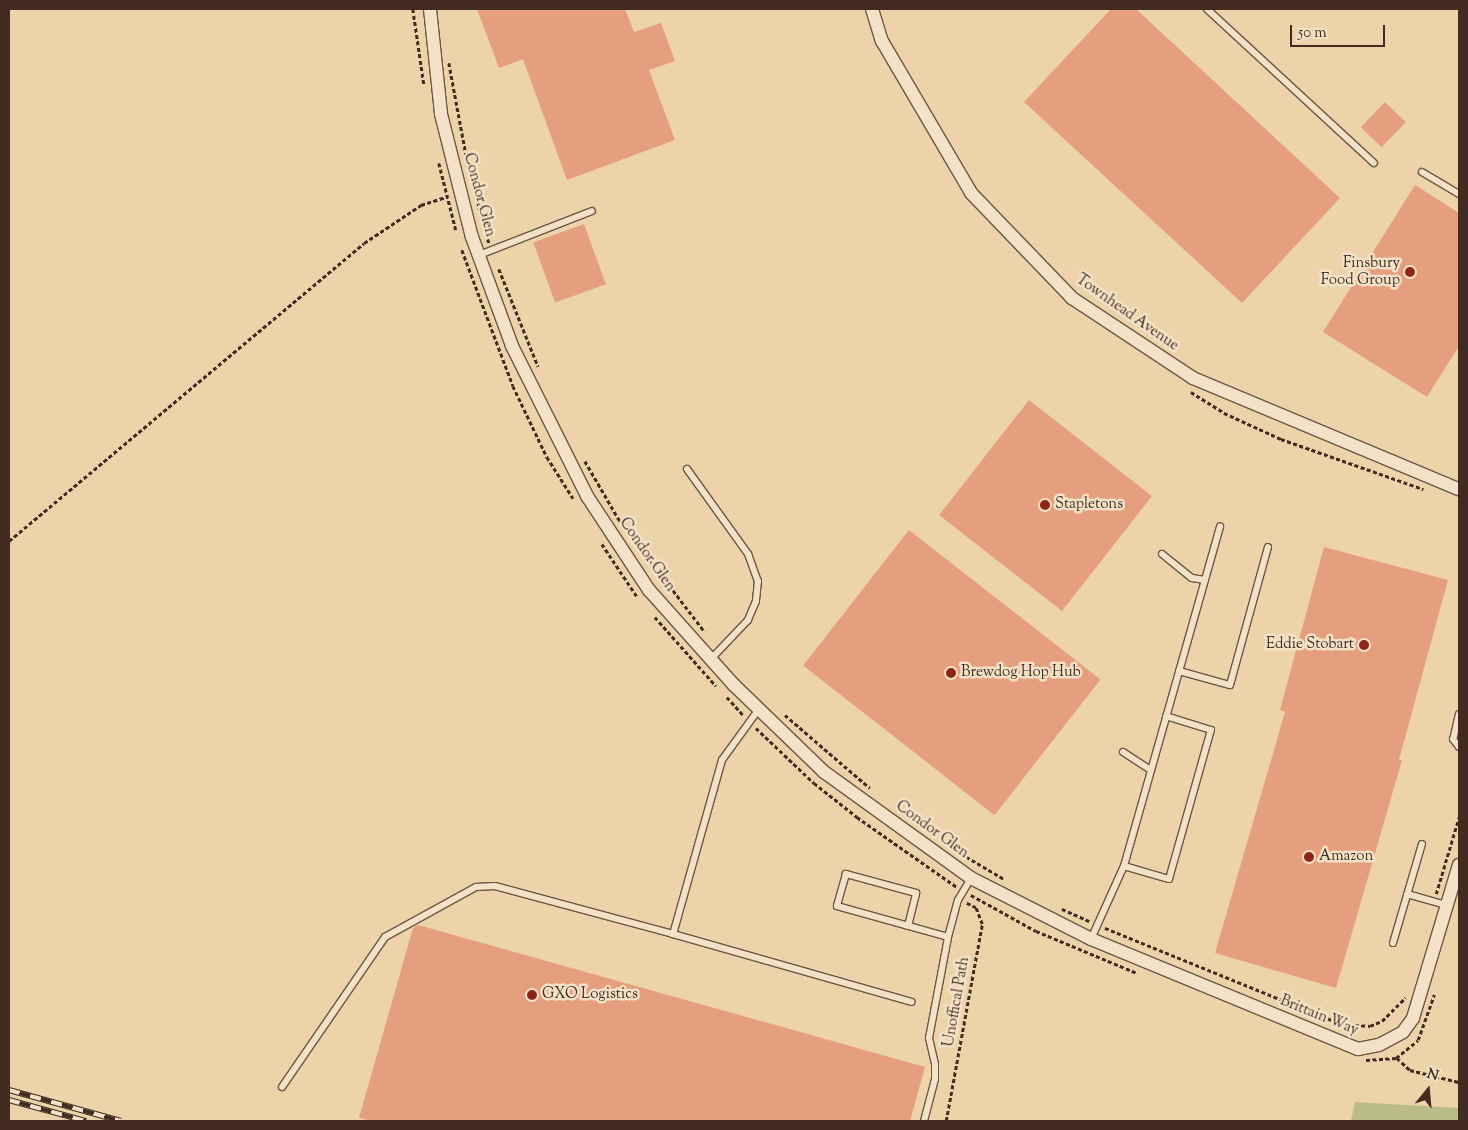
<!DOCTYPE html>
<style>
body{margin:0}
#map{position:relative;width:1468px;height:1130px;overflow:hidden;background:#edd3a9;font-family:"Sorts Mill Goudy",serif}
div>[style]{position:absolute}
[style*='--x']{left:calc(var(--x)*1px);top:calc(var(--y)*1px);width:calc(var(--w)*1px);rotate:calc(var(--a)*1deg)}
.green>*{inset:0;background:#b9bc87}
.building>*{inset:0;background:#e69f7e;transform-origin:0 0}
.path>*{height:2.5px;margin-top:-1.25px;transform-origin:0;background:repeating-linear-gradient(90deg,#422c21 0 4px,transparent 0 6.5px)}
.roads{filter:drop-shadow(1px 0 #6d5643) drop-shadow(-1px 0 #6d5643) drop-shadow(0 1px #6d5643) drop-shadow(0 -1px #6d5643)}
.service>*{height:6px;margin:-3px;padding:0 3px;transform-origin:3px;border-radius:3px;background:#f3e2c7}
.minor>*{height:12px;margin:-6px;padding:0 6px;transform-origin:6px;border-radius:6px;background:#f3e2c7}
.rail>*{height:5.5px;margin-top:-2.75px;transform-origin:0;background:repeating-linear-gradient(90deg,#f3e2c7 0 11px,#422c21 0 22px);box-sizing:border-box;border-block:1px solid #422c21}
.dots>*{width:14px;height:14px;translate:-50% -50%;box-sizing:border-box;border:2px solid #f3e2c7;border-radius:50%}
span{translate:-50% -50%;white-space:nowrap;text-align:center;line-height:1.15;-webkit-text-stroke:5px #f3e2c7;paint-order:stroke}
.street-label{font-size:15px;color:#422c21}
.poi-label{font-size:15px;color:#422c21}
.right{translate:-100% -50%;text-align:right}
.left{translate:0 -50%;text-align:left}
.frame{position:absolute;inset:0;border:10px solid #422c21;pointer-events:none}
.north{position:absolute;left:1403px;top:1065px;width:50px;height:50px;-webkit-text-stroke:4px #f3e2c7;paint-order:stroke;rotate:17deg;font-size:14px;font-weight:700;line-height:20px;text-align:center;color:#422c21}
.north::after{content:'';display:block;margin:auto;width:18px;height:22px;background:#422c21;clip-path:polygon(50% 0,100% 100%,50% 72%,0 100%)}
.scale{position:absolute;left:1290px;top:25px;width:95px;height:22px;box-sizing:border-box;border:2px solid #422c21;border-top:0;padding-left:6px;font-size:15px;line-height:18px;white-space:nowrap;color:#422c21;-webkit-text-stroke:4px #f3e2c7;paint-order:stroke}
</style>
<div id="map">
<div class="green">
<i style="clip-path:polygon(1355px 1102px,1459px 1108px,1459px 1121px,1351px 1121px)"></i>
</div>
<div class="building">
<i style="clip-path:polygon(477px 9px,625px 9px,634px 32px,661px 23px,675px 61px,649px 70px,675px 140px,567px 180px,523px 59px,499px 68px)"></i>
<i style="clip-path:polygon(1111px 9px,1136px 9px,1340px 198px,1242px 303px,1024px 102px)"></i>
<i style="left:1385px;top:102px;width:29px;height:35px;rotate:44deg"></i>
<i style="clip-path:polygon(1415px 185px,1459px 213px,1459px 346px,1427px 397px,1323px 332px)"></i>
<i style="left:584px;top:224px;width:64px;height:54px;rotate:70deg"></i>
<i style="left:1029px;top:400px;width:156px;height:146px;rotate:38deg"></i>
<i style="left:909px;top:530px;width:243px;height:172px;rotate:38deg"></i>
<i style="clip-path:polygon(1324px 547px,1448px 580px,1399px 760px,1402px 760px,1336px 988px,1215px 953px,1285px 712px,1280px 710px)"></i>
<i style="clip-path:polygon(418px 925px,925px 1067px,910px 1121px,372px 1121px,359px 1118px,413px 928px)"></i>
</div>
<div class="path">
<i style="--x:413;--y:9;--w:76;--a:81.7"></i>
<i style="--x:449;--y:63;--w:109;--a:79.4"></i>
<i style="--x:469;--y:170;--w:76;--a:74.7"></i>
<i style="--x:439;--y:163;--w:69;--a:75.8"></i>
<i style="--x:462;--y:250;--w:145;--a:69.4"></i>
<i style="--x:513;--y:386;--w:79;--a:64.4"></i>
<i style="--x:547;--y:457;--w:49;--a:57.6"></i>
<i style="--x:499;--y:269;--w:105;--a:68.1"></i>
<i style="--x:1191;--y:392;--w:39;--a:32"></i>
<i style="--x:1224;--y:413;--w:63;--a:24.5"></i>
<i style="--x:1281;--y:439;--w:151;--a:19.4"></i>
<i style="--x:585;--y:461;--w:66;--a:59.9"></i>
<i style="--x:618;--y:518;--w:143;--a:52.7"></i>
<i style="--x:9;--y:541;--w:463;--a:-40"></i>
<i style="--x:364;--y:243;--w:69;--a:-33.7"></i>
<i style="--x:421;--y:205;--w:26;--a:-18"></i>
<i style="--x:602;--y:544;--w:65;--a:56.3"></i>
<i style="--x:655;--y:617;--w:92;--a:48.5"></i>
<i style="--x:727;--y:697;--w:24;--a:48"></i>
<i style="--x:785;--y:715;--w:112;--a:40.7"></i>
<i style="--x:756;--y:728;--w:80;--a:43.5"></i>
<i style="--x:814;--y:783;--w:55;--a:38.3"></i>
<i style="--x:857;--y:817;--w:122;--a:35"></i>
<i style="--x:955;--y:850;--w:57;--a:30.6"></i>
<i style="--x:1436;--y:894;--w:80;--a:-73.4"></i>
<i style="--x:971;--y:895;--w:74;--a:29"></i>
<i style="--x:1036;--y:931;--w:109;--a:22.6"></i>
<i style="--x:1062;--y:909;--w:30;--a:24"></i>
<i style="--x:1105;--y:928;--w:256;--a:22.1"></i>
<i style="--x:1342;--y:1024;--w:28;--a:4"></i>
<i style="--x:1370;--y:1026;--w:13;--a:-23"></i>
<i style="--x:1382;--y:1021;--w:33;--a:-45"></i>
<i style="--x:1397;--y:1058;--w:18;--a:43"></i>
<i style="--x:1410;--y:1070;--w:50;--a:13.8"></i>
<i style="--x:1366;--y:1060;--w:30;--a:-4"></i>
<i style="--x:1396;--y:1058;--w:28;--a:-39"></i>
<i style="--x:1418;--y:1040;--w:48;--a:-70.4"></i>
<i style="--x:946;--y:1121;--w:200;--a:-79.6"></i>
<i style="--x:982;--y:924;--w:17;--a:-111"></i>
<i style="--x:976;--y:908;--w:11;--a:-153"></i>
</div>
<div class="roads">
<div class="service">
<i style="--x:1207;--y:9;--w:227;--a:42.7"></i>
<i style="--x:1422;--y:172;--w:43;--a:30.7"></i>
<i style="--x:479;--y:255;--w:121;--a:-21.3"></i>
<i style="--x:687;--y:469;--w:105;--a:54.3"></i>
<i style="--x:748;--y:554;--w:29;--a:70"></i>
<i style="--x:758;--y:581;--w:20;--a:96"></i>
<i style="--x:756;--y:601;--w:21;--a:113"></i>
<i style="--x:748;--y:620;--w:54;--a:133.5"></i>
<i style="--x:1162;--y:554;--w:38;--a:39"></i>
<i style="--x:1192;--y:578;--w:13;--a:9"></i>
<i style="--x:1179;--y:671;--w:53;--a:15.4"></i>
<i style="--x:1230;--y:685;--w:143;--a:-74.6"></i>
<i style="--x:759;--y:709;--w:63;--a:126"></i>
<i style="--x:722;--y:760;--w:181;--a:105.7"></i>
<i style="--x:673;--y:934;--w:248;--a:15.9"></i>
<i style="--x:1459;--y:714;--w:26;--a:103"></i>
<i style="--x:1453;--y:739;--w:10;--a:53"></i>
<i style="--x:1123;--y:752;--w:33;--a:33"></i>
<i style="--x:1124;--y:866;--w:47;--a:16.1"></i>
<i style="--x:1169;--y:879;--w:155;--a:-74.3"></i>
<i style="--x:1211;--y:730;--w:47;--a:-162.7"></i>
<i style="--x:1407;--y:894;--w:41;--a:15.8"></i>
<i style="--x:908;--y:926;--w:34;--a:-76"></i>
<i style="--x:916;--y:893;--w:73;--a:-164.8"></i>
<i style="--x:846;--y:874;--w:33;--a:106"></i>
<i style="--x:837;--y:906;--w:115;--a:15.6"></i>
<i style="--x:1091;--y:939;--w:80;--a:-65.7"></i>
<i style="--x:1124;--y:866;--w:353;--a:-74.2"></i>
<i style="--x:1393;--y:943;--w:103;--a:-73.7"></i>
<i style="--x:282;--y:1087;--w:182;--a:-55.5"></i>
<i style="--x:385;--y:937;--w:104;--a:-28.8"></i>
<i style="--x:476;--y:887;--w:19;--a:-3"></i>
<i style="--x:495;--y:886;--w:184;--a:15.1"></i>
<i style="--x:924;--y:1121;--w:43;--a:-75.3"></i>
<i style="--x:935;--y:1079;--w:15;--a:-90"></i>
<i style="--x:935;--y:1064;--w:27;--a:-103"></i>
<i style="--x:929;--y:1038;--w:103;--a:-79.3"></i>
<i style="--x:948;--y:937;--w:38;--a:-75"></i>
<i style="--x:958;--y:900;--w:26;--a:-59"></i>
</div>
<div class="minor">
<i style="--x:430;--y:9;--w:106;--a:84"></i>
<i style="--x:441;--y:114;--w:127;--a:75.9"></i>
<i style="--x:472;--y:237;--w:116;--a:69.8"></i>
<i style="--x:512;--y:346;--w:168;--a:63.4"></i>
<i style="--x:587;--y:496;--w:113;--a:56.6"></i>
<i style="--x:649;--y:590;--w:127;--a:48.2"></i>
<i style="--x:734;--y:685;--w:125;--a:44"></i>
<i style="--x:824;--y:772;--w:181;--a:35.8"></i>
<i style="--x:971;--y:878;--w:135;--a:26.9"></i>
<i style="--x:1091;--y:939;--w:289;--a:22.4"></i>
<i style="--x:1358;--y:1049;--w:21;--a:-11"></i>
<i style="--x:1379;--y:1045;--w:27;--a:-28"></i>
<i style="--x:1403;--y:1032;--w:17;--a:-54"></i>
<i style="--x:1413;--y:1018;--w:160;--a:-73.3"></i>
<i style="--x:872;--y:9;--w:34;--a:73"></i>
<i style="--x:882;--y:41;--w:176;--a:59.6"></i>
<i style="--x:971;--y:193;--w:146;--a:46.1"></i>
<i style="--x:1072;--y:298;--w:145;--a:33.5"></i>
<i style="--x:1193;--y:378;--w:288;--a:22.7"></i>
</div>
</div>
<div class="rail">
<i style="--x:9;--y:1090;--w:116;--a:15.5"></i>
<i style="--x:9;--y:1100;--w:80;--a:15.3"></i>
</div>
<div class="dots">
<i style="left:1410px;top:272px;background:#8f2418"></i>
<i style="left:1045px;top:505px;background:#8f2418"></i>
<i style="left:1364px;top:645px;background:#8f2418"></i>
<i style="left:951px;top:673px;background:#8f2418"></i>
<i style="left:1309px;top:857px;background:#8f2418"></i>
<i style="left:532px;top:995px;background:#8f2418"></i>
</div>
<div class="street-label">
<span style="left:479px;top:195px;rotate:75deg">Condor Glen</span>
<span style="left:1127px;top:313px;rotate:35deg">Townhead Avenue</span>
<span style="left:647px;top:555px;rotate:55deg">Condor Glen</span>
<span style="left:932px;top:830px;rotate:36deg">Condor Glen</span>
<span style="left:957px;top:1002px;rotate:-80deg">Unoffical Path</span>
<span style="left:1319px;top:1016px;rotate:22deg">Brittain Way</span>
</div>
<div class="poi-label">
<span class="right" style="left:1400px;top:272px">Finsbury<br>Food Group</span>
<span class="left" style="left:1055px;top:505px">Stapletons</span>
<span class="right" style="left:1354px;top:645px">Eddie Stobart</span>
<span class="left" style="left:961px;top:673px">Brewdog Hop Hub</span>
<span class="left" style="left:1319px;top:857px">Amazon</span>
<span class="left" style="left:542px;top:995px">GXO Logistics</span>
</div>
<div class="frame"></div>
<div class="north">N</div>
<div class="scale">50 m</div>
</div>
